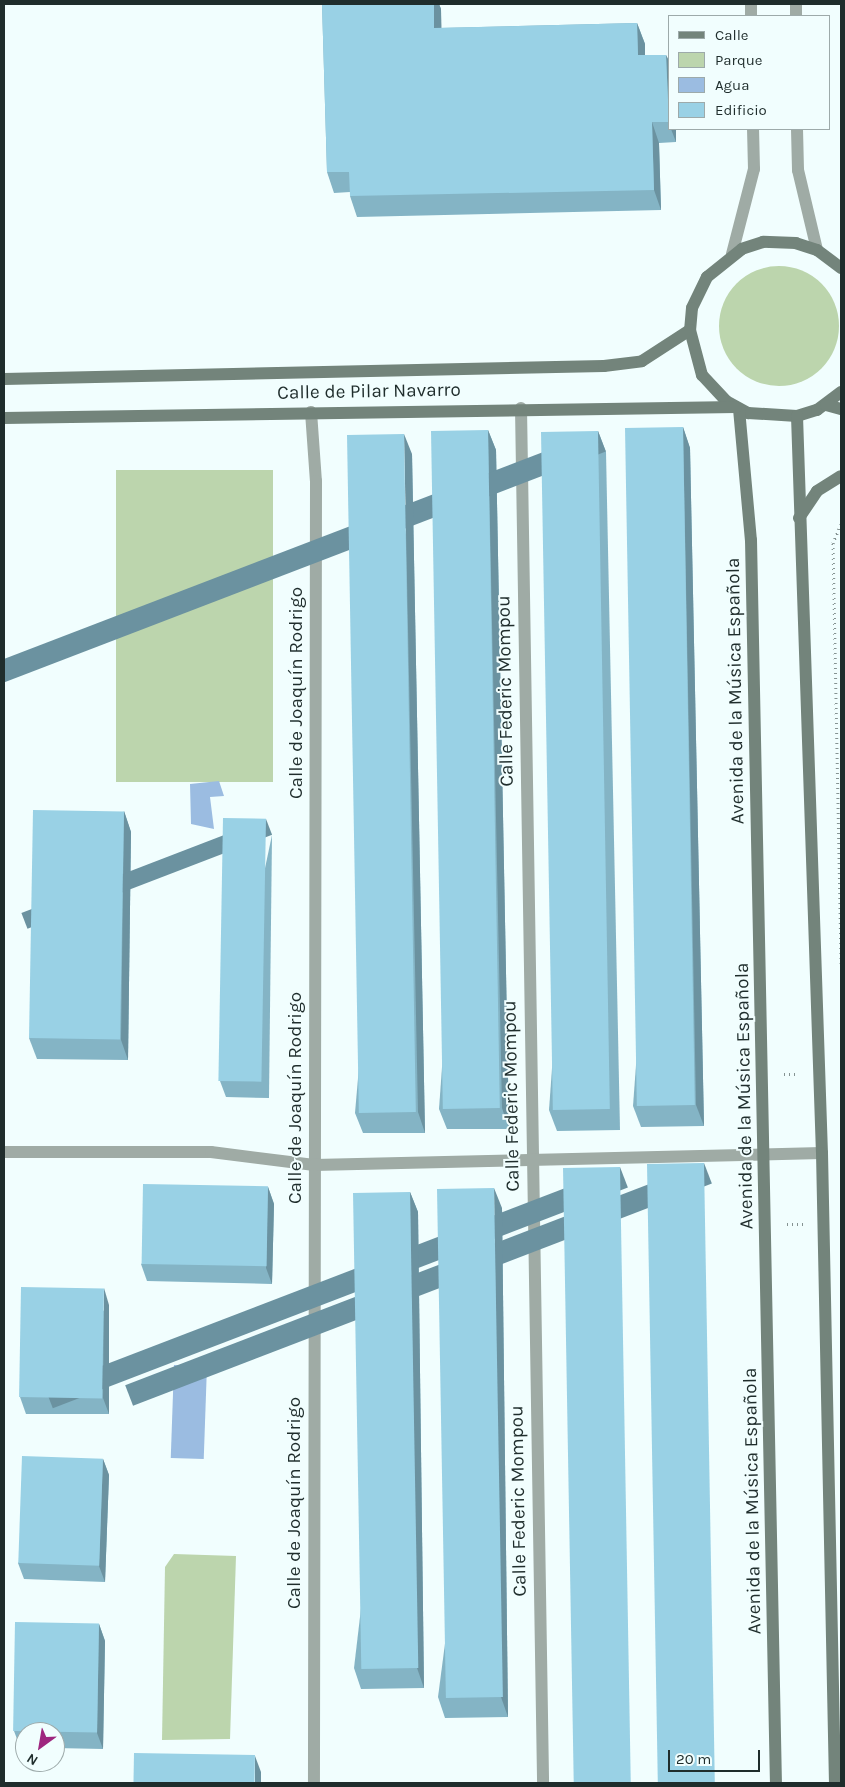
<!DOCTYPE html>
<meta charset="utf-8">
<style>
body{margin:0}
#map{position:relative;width:845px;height:1787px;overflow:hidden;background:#f1fefe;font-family:Karla,sans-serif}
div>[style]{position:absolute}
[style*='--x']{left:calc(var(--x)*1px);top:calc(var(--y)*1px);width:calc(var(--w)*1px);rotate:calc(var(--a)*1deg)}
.green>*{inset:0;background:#bcd5ad;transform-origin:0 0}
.round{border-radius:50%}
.water>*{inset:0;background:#9bbce1;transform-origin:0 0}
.path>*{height:3px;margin-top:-1.5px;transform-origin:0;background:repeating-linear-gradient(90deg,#859392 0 1px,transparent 0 5px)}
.street>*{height:12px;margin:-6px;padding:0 6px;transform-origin:6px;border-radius:6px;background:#9faba5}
.secondary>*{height:12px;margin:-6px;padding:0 6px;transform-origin:6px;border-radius:6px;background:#73847b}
.wall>*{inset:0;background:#84b4c5}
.shaded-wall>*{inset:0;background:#6b92a0;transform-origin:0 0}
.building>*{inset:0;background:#99d1e5;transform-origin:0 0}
span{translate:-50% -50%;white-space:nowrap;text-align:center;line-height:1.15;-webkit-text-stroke:4px #f1fefe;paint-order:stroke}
.street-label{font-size:19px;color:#1f2d2c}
.frame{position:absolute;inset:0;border:5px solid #1f2d2c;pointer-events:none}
.legend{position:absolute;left:668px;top:15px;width:162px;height:115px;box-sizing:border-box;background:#f1fefe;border:1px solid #9daaaa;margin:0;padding:6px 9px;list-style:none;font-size:15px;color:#1f2d2c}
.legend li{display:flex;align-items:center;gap:10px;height:25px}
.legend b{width:25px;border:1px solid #9daaaa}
.north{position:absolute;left:15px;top:1722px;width:50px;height:50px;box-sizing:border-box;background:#f1fefe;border:1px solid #9daaaa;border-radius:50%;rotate:212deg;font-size:14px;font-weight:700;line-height:20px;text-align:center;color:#1f2d2c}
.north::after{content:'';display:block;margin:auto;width:18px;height:22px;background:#9e267f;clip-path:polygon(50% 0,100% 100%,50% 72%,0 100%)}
.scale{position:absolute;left:668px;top:1750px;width:92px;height:22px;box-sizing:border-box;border:2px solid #1f2d2c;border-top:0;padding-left:6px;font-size:15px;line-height:18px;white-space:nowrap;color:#1f2d2c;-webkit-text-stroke:4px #f1fefe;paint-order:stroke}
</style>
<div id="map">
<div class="green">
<i class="round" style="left:719px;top:266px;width:120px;height:120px"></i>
<i style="left:273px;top:470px;width:312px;height:157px;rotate:90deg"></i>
<i style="clip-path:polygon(174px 1554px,236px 1556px,230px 1739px,162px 1740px,165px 1567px)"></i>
</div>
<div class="water">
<i style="clip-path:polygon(219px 781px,224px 796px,210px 797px,214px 829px,191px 824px,190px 784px)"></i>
<i style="left:174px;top:1365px;width:33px;height:93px;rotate:2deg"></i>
</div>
<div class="path">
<i style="--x:841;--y:524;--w:21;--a:113"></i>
<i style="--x:833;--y:543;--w:422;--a:88.9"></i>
<i style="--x:784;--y:1074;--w:14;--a:0"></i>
<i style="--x:787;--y:1224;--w:16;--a:0"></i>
</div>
<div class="street">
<i style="--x:751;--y:4;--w:12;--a:90"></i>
<i style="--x:796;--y:4;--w:12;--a:90"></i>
<i style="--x:797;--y:129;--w:41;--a:88.6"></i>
<i style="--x:798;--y:170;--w:82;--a:76.6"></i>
<i style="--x:732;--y:254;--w:88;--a:-75.5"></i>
<i style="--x:754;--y:169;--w:40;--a:-91.4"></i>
<i style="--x:521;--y:408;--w:1375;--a:89.08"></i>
<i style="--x:311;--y:412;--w:69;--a:85.9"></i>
<i style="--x:316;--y:481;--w:1302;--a:90.09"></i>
<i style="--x:4;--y:1152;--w:207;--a:0"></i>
<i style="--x:211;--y:1152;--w:104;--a:7.2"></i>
<i style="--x:314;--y:1165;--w:508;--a:-1.35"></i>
</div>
<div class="secondary">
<i style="--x:841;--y:268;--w:30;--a:-143"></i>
<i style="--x:817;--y:250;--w:22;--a:-162"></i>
<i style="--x:796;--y:243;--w:33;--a:-178"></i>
<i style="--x:763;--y:242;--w:22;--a:162"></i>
<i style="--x:742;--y:249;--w:45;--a:141.3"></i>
<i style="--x:707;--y:277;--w:34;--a:116"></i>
<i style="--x:692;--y:308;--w:22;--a:95"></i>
<i style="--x:690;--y:330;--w:47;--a:75.1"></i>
<i style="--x:702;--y:375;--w:35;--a:47"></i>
<i style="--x:726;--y:401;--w:25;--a:29"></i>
<i style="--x:748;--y:413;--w:49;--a:3.5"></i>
<i style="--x:797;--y:416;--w:21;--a:-17"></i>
<i style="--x:817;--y:410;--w:30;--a:-37"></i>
<i style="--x:4;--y:379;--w:600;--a:-1.24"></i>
<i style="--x:604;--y:366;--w:38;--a:-7"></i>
<i style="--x:642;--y:361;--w:57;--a:-32.9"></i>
<i style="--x:826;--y:405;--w:16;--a:15"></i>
<i style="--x:739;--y:409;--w:132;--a:84.8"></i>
<i style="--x:751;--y:540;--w:1243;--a:88.85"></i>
<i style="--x:797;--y:416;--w:737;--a:88.06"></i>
<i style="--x:822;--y:1153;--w:630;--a:88.82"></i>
<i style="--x:4;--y:418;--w:732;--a:-0.86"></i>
<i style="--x:799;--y:518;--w:32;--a:-56"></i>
<i style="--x:817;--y:491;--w:28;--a:-32"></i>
</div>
<div class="wall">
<i style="clip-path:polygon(322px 4px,439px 4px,441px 9px,441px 28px,637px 23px,645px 44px,645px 55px,666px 55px,669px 61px,669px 129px,676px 129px,676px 142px,659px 143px,661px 210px,357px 217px,350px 196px,350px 192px,334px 193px,327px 172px)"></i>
<i style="clip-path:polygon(683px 427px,690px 448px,704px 1126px,641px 1127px,633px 1106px)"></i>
<i style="clip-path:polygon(488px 430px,496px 450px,509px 1129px,447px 1129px,439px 1109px)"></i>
<i style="clip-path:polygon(598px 431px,606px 452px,620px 1130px,557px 1131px,549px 1110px)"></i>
<i style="clip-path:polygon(412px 454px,425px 1133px,363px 1133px,355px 1113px)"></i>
<i style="clip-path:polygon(124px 811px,131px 832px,128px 1060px,37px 1059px,29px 1038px)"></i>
<i style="clip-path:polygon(272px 835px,269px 1098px,226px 1097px,220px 1081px)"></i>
<i style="clip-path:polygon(268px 1187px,274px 1204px,272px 1284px,147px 1281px,141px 1264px)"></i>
<i style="clip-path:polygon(410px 1192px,418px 1212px,424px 1688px,361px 1689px,354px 1668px)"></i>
<i style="clip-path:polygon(502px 1208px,508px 1717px,445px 1718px,438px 1697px)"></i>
<i style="clip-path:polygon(109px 1305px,109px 1414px,26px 1414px,20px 1397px)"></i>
<i style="clip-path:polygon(103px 1459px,109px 1475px,105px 1582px,24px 1579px,18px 1563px)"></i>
<i style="clip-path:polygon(99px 1624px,105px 1641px,103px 1749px,55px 1748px,55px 1732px,25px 1732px,25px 1747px,20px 1747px,14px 1731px)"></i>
</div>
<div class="shaded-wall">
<i style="clip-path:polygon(434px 4px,439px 4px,441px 9px,442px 48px,434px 28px)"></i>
<i style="clip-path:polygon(637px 23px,645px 44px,645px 76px,638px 55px)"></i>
<i style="clip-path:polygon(666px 55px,669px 61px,669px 122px)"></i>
<i style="clip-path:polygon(652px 122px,659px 143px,661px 210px,654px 190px)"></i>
<i style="clip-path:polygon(671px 129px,676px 129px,676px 142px)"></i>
<i style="clip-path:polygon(683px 427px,690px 448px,704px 1126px,696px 1105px)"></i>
<i style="clip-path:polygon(488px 430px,496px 450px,509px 1129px,502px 1108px)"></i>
<i style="left:598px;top:431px;width:22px;height:678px;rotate:69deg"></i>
<i style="clip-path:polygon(404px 434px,412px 454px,425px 1133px,418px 1112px)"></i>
<i style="clip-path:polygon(124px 811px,131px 832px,128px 1060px,121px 1040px)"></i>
<i style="left:266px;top:819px;width:17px;height:262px;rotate:69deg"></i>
<i style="left:704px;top:1163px;width:22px;height:620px;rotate:69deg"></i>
<i style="left:620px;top:1167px;width:22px;height:616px;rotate:69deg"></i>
<i style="clip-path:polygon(268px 1187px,274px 1204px,272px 1284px,266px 1268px)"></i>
<i style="clip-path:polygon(494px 1188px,502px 1208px,508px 1717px,501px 1697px)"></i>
<i style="clip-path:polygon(410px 1192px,418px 1212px,424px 1688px,417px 1668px)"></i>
<i style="clip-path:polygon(104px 1288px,109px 1305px,109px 1414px,103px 1398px)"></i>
<i style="clip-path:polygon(103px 1459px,109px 1475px,105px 1582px,99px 1566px)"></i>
<i style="clip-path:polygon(99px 1624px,105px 1641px,103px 1749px,97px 1733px)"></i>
<i style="clip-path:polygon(255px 1756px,261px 1772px,261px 1783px,255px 1783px)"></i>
</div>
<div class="building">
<i style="clip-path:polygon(322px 4px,434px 4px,434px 28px,637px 23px,638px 55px,666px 55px,669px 122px,652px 122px,654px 190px,350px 196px,349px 172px,327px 172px)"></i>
<i style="left:683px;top:427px;width:678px;height:58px;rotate:89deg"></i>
<i style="left:488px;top:430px;width:678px;height:57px;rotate:89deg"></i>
<i style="left:598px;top:431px;width:678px;height:57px;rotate:89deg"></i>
<i style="left:404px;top:434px;width:678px;height:57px;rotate:89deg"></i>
<i style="left:33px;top:810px;width:91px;height:228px;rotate:1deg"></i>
<i style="left:223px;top:818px;width:43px;height:263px;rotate:1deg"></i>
<i style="left:704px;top:1163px;width:620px;height:57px;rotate:89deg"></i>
<i style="left:620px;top:1167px;width:616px;height:57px;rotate:89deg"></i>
<i style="left:143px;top:1184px;width:125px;height:80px;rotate:1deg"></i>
<i style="left:494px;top:1188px;width:509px;height:57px;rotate:89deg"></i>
<i style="left:410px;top:1192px;width:476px;height:57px;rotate:89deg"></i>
<i style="left:21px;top:1287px;width:83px;height:110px;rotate:1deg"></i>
<i style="left:22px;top:1456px;width:81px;height:107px;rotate:2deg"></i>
<i style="left:15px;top:1622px;width:84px;height:109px;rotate:1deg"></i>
<i style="left:134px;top:1753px;width:121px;height:30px;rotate:1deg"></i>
</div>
<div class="street-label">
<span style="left:369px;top:392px;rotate:-1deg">Calle de Pilar Navarro</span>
<span style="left:506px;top:691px;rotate:-91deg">Calle Federic Mompou</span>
<span style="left:736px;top:691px;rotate:-91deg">Avenida de la Música Española</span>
<span style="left:297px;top:693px;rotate:-90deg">Calle de Joaquín Rodrigo</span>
<span style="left:512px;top:1096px;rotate:-91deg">Calle Federic Mompou</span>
<span style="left:745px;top:1096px;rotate:-91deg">Avenida de la Música Española</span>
<span style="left:296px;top:1098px;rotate:-90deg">Calle de Joaquín Rodrigo</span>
<span style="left:519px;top:1501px;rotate:-91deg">Calle Federic Mompou</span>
<span style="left:753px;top:1501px;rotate:-91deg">Avenida de la Música Española</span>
<span style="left:295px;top:1503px;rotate:-90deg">Calle de Joaquín Rodrigo</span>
</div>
<div class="frame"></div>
<ul class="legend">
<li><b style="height:6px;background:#73847b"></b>Calle</li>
<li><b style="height:14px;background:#bcd5ad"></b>Parque</li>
<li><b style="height:14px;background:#9bbce1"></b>Agua</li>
<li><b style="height:14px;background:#99d1e5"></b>Edificio</li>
</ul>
<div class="north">N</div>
<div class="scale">20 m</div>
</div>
